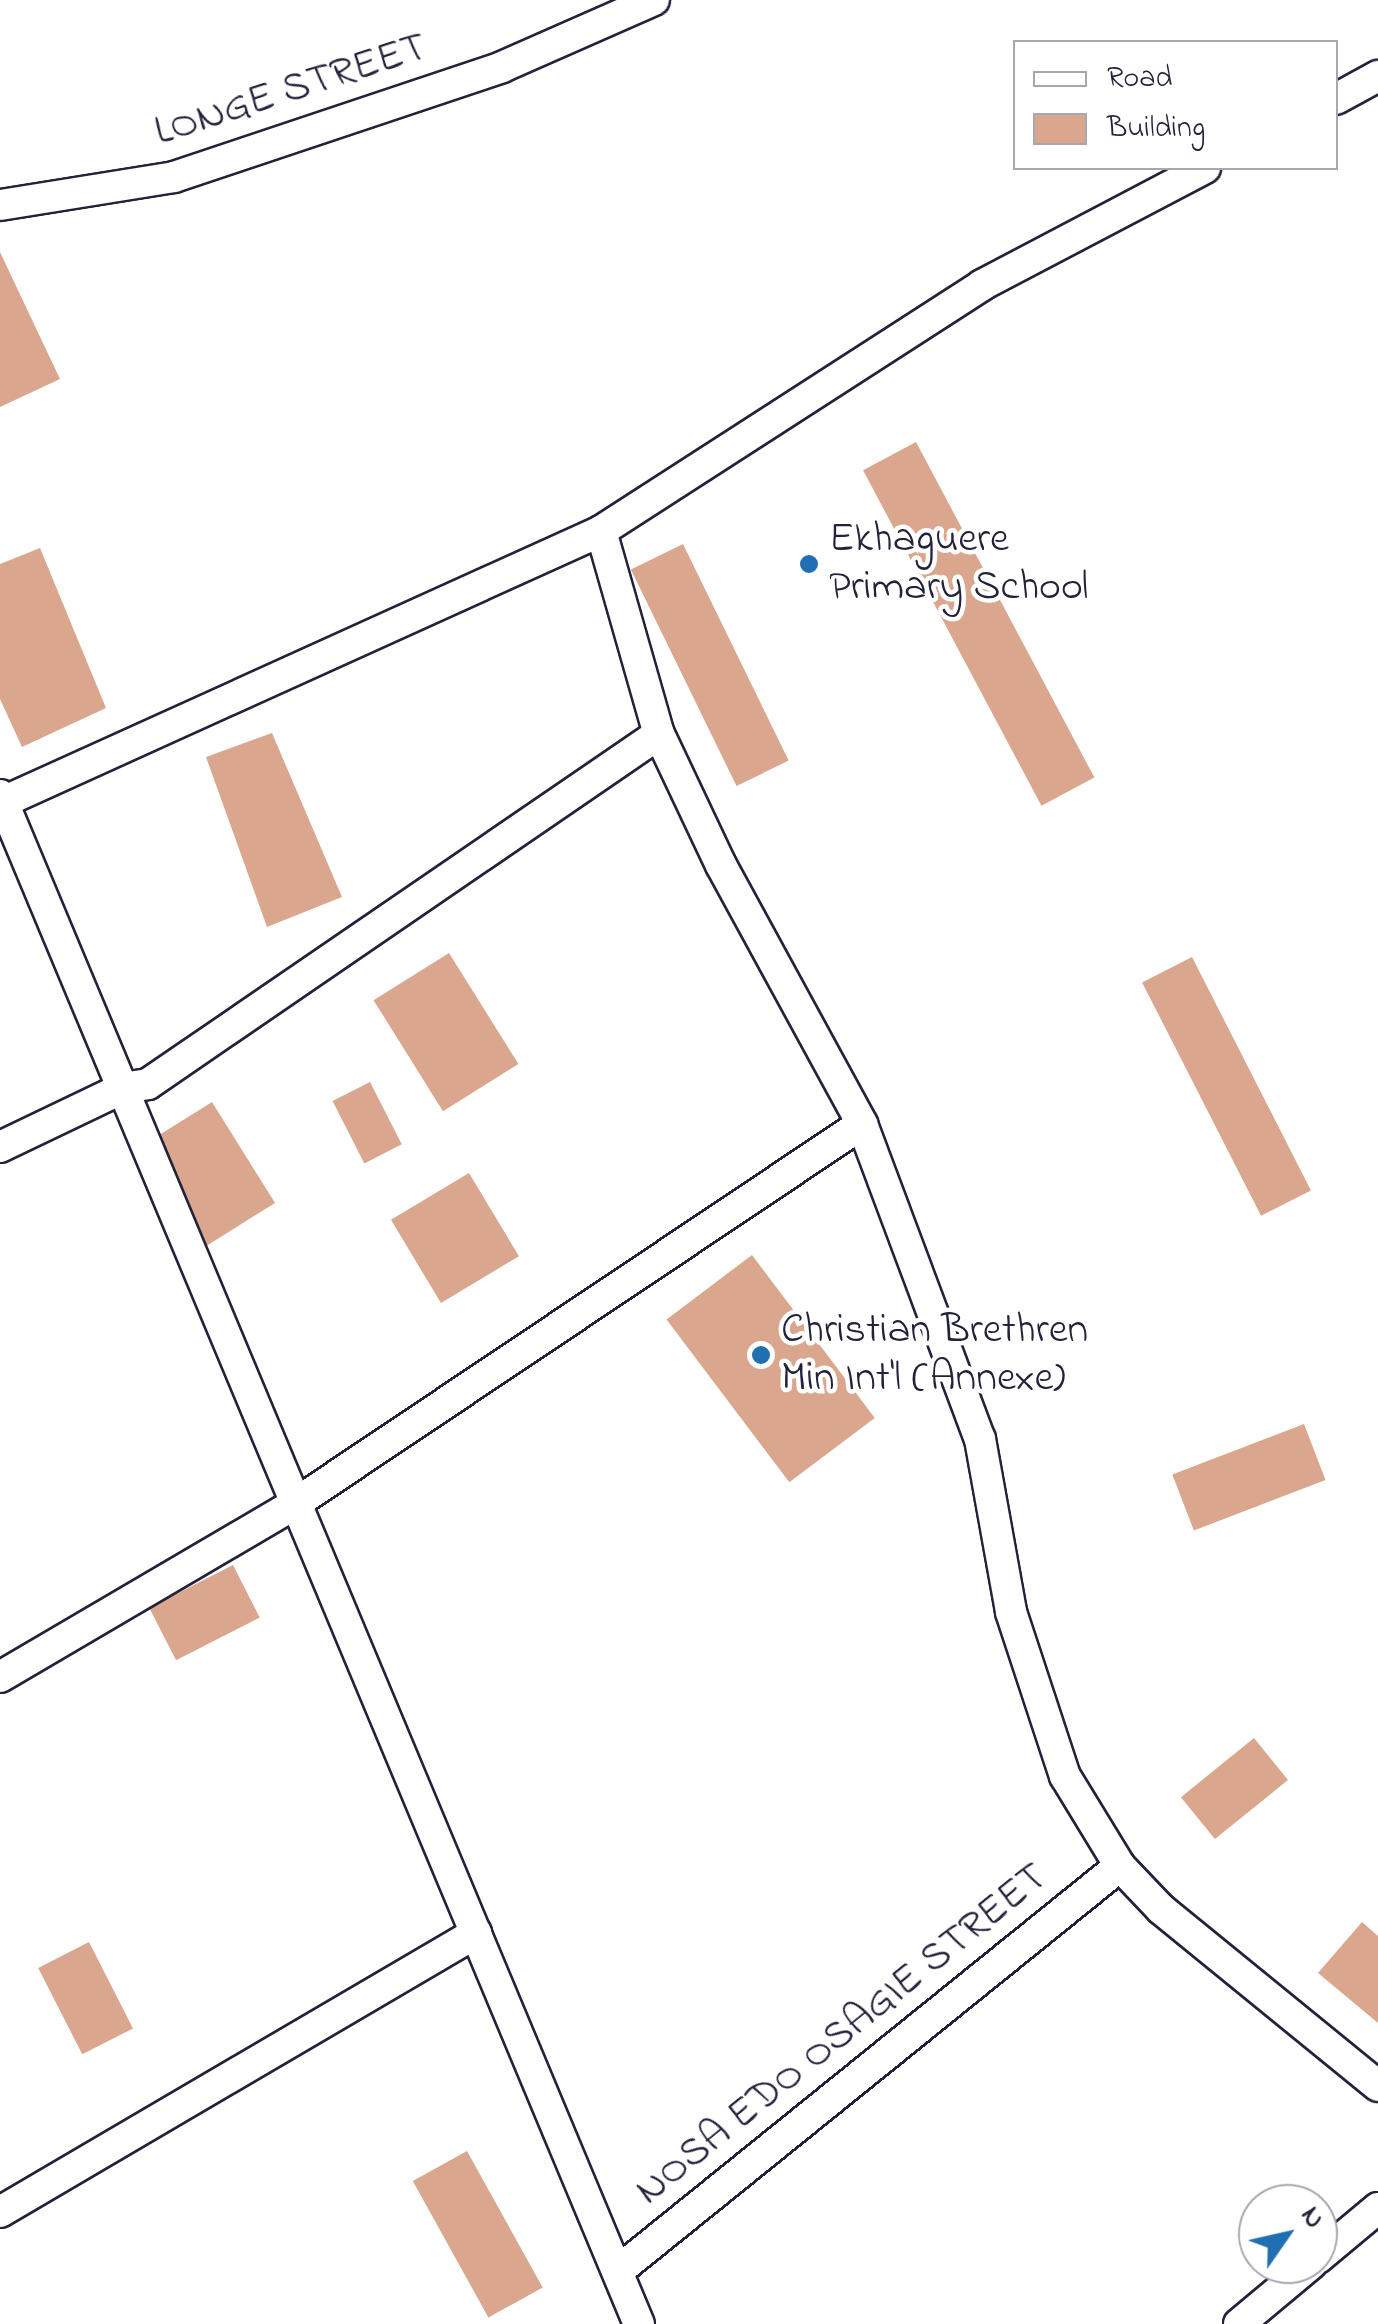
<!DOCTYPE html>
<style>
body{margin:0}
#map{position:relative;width:1378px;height:2324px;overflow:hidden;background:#fff;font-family:"Indie Flower",sans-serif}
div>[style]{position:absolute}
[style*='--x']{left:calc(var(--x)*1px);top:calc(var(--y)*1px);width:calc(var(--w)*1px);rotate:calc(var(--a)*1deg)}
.building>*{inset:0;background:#daa78e;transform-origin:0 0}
.roads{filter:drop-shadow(2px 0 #22223b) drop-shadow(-2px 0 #22223b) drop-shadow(0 2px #22223b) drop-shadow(0 -2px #22223b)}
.street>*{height:30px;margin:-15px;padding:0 15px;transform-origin:15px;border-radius:15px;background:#fff}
.dots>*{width:28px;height:28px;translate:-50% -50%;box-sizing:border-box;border:5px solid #fff;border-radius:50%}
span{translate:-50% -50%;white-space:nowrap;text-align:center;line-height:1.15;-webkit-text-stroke:9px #fff;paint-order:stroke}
.street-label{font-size:42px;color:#22223b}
.poi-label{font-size:42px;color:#22223b}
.left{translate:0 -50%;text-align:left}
.legend{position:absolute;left:1013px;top:40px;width:325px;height:130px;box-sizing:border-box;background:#fff;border:2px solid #a7a7b1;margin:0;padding:12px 18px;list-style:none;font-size:30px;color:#22223b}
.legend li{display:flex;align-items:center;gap:20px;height:50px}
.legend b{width:50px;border:2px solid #a7a7b1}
.north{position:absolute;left:1238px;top:2184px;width:100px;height:100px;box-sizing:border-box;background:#fff;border:2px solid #a7a7b1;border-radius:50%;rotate:56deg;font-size:28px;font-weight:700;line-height:40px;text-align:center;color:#22223b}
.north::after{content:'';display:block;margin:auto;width:35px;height:45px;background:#1f6fb2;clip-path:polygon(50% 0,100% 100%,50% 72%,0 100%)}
</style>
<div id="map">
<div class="building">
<i style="clip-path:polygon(0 252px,60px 379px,0 407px)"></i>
<i style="left:916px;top:442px;width:380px;height:60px;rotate:62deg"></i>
<i style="left:683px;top:544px;width:241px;height:58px;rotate:64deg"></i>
<i style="clip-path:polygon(40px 548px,106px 708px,22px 747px,0 699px,0 564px)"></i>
<i style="clip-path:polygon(272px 733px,342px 897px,267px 927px,206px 757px)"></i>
<i style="left:449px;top:953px;width:131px;height:89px;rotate:58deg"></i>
<i style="left:1192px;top:957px;width:262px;height:56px;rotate:63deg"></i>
<i style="left:370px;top:1082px;width:70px;height:42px;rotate:63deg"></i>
<i style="left:212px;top:1102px;width:119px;height:83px;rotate:58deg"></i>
<i style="left:469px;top:1173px;width:97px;height:91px;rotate:59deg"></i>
<i style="left:752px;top:1255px;width:204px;height:107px;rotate:53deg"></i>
<i style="left:1304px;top:1424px;width:60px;height:141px;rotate:69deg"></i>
<i style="left:233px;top:1565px;width:59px;height:94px;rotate:63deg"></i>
<i style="left:1254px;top:1738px;width:54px;height:94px;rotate:51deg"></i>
<i style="clip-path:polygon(1362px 1922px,1378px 1936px,1378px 2023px,1318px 1973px)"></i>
<i style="left:89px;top:1942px;width:97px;height:57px;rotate:63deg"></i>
<i style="left:467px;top:2151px;width:156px;height:62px;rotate:61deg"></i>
</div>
<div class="roads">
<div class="street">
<i style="--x:1336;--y:99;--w:48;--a:-28.7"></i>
<i style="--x:0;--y:205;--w:176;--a:-9.1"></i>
<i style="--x:174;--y:177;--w:346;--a:-18.5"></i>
<i style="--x:502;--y:67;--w:166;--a:-23.8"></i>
<i style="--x:601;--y:531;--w:211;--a:74.1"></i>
<i style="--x:659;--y:734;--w:145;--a:64.7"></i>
<i style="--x:721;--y:865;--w:295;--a:61.4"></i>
<i style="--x:862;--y:1124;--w:336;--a:69.5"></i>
<i style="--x:980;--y:1439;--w:176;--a:79.8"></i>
<i style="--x:1011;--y:1612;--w:173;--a:71.8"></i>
<i style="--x:1065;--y:1776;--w:105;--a:58.6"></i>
<i style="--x:1120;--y:1866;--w:59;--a:46.4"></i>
<i style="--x:1161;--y:1909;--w:280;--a:39.2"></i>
<i style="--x:0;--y:795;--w:1657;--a:67.32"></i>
<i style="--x:3;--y:802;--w:657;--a:-24.38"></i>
<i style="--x:601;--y:531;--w:454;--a:-32.8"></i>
<i style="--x:982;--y:285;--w:252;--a:-27.7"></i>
<i style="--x:0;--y:1147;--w:136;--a:-25.6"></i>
<i style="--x:123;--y:1088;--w:25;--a:-9"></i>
<i style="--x:148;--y:1084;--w:619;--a:-34.41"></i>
<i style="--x:0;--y:1677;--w:343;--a:-30.4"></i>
<i style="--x:296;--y:1503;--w:681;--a:-33.81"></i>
<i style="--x:0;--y:2212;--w:552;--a:-30.38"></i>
<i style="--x:1318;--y:2258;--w:78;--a:-39.8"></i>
<i style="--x:618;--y:2271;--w:645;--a:-38.9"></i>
<i style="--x:1239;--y:2324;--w:94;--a:-39.8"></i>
</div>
</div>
<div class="dots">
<i style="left:809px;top:564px;background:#1f6fb2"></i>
<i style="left:761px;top:1355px;background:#1f6fb2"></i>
</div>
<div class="street-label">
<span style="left:291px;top:91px;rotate:-18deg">LONGE STREET</span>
<span style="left:842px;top:2035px;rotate:-39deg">NOSA EDO OSAGIE STREET</span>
</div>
<div class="poi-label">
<span class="left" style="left:829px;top:564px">Ekhaguere<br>Primary School</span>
<span class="left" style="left:781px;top:1355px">Christian Brethren<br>Min Int'l (Annexe)</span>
</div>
<ul class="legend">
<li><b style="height:12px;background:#fff"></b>Road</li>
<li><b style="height:28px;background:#daa78e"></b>Building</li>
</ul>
<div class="north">N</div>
</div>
